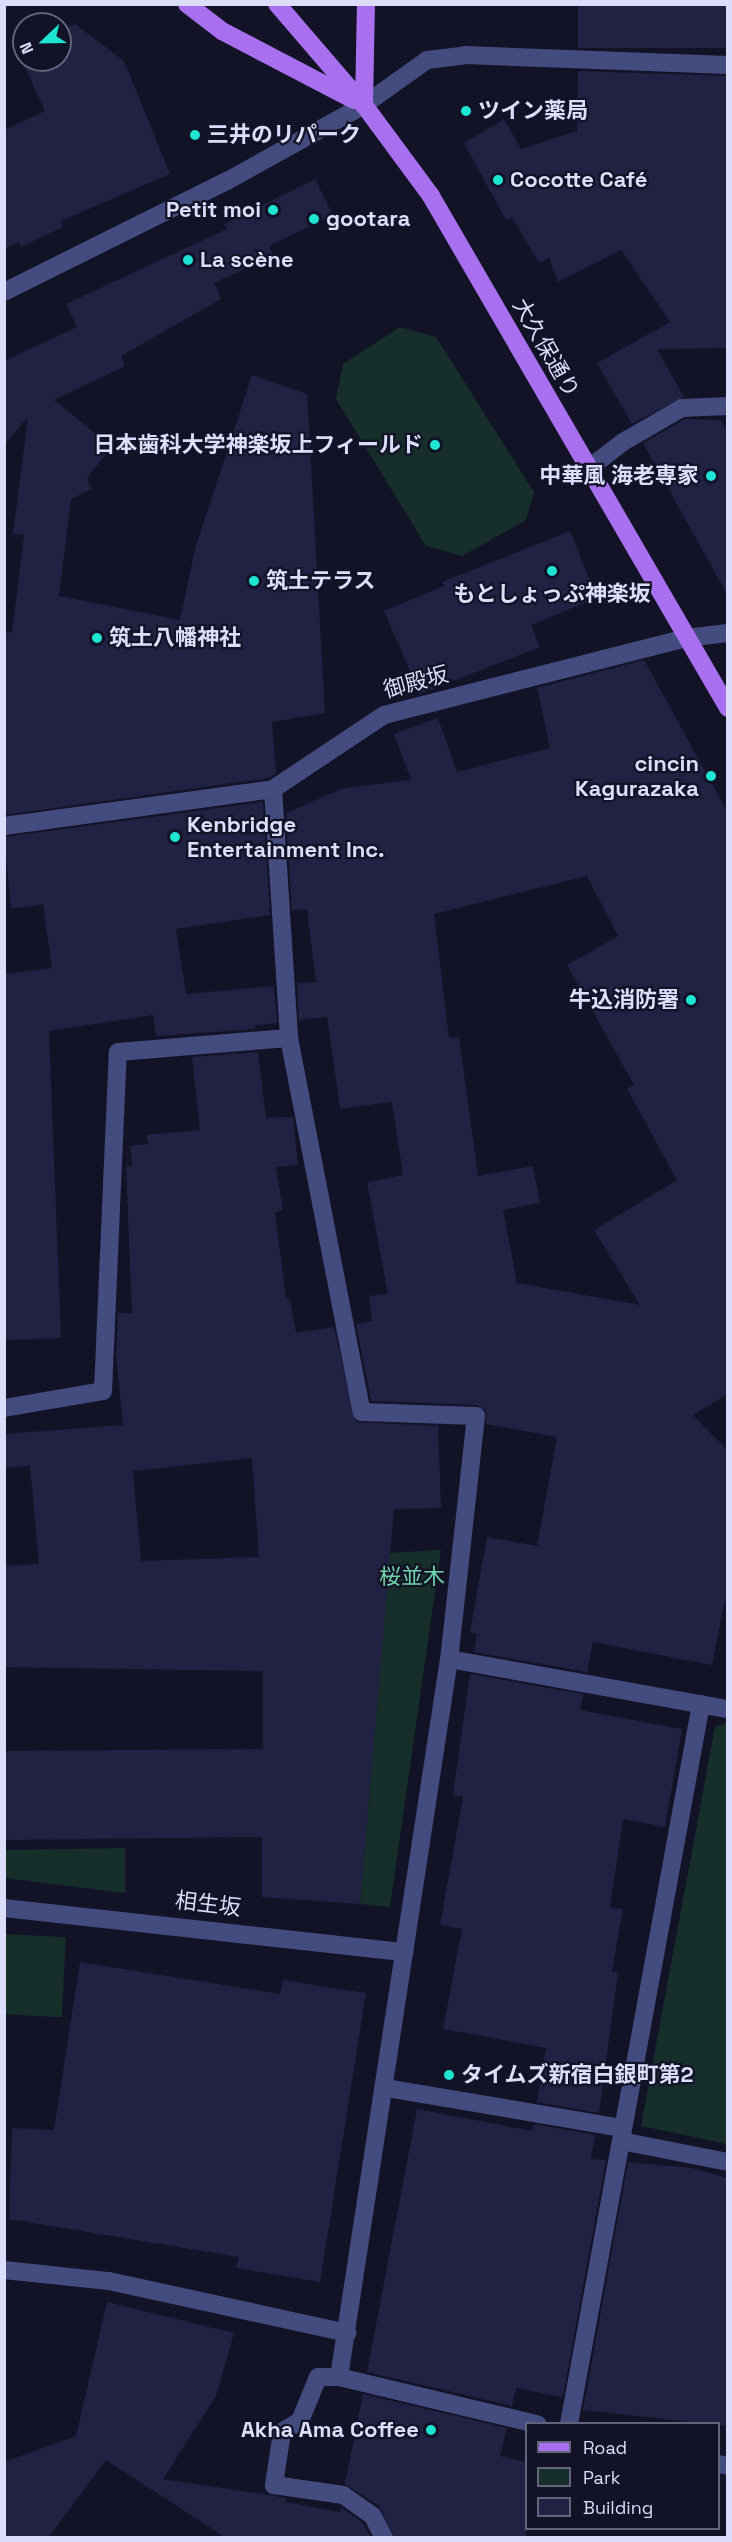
<!DOCTYPE html>
<meta charset="utf-8">
<style>
body{margin:0}
#map{position:relative;width:732px;height:2542px;overflow:hidden;background:#121326;font-family:"Space Grotesk","Noto Sans JP",sans-serif}
div>[style]{position:absolute}
[style*='--x']{left:calc(var(--x)*1px);top:calc(var(--y)*1px);width:calc(var(--w)*1px);rotate:calc(var(--a)*1deg)}
.green>*{inset:0;background:#162f2a;transform-origin:0 0}
.building>*{inset:0;background:#212144;transform-origin:0 0}
.minor>*{height:18px;margin:-9px;padding:0 9px;transform-origin:9px;border-radius:9px;background:#434b7f}
.major>*{height:18px;margin:-9px;padding:0 9px;transform-origin:9px;border-radius:9px;background:#a86fee}
.dots>*{width:16px;height:16px;translate:-50% -50%;box-sizing:border-box;border:3px solid #121326;border-radius:50%}
span{translate:-50% -50%;white-space:nowrap;text-align:center;line-height:1.15;-webkit-text-stroke:4.5px #121326;paint-order:stroke}
.poi-label{font-size:22px;color:#dbddfb;font-weight:700}
.left{translate:0 -50%;text-align:left}
.right{translate:-100% -50%;text-align:right}
.street-label{font-size:22px;color:#dbddfb}
.park-label{font-size:22px;color:#6fd3a8}
.frame{position:absolute;inset:0;border:6px solid #dbddfb;pointer-events:none}
.legend{position:absolute;left:525px;top:2422px;width:195px;height:108px;box-sizing:border-box;background:#121326;border:2px solid #62647b;margin:0;padding:8px 10px;list-style:none;font-size:18px;color:#dbddfb}
.legend li{display:flex;align-items:center;gap:12px;height:30px}
.legend b{width:30px;border:2px solid #62647b}
.north{position:absolute;left:12px;top:12px;width:60px;height:60px;box-sizing:border-box;background:#121326;border:2px solid #62647b;border-radius:50%;rotate:248deg;font-size:16px;font-weight:700;line-height:24px;text-align:center;color:#dbddfb}
.north::after{content:'';display:block;margin:auto;width:21px;height:27px;background:#1ee4d4;clip-path:polygon(50% 0,100% 100%,50% 72%,0 100%)}
</style>
<div id="map">
<div class="green">
<i style="clip-path:polygon(400px 327px,436px 337px,534px 492px,526px 520px,462px 556px,426px 546px,336px 399px,343px 364px)"></i>
<i style="clip-path:polygon(441px 1550px,390px 1907px,360px 1904px,390px 1553px)"></i>
<i style="clip-path:polygon(727px 1722px,728px 1722px,727px 2144px,641px 2126px,715px 1727px)"></i>
<i style="clip-path:polygon(125px 1848px,125px 1893px,5px 1878px,5px 1850px)"></i>
<i style="left:4px;top:1934px;width:62px;height:80px;rotate:3deg"></i>
</div>
<div class="building">
<i style="left:578px;top:4px;width:150px;height:44px"></i>
<i style="clip-path:polygon(75px 24px,124px 61px,170px 174px,61px 221px,63px 227px,21px 247px,19px 242px,4px 249px,4px 130px,45px 111px,17px 50px,24px 47px,24px 60px,60px 60px,60px 31px)"></i>
<i style="clip-path:polygon(578px 71px,728px 76px,728px 348px,657px 349px,684px 397px,632px 424px,597px 363px,670px 322px,621px 250px,558px 282px,549px 258px,539px 263px,512px 217px,506px 220px,464px 143px,504px 119px,521px 149px,577px 131px)"></i>
<i style="clip-path:polygon(315px 179px,333px 215px,269px 246px,274px 256px,214px 283px,221px 299px,121px 356px,125px 366px,54px 400px,112px 447px,87px 478px,92px 489px,71px 499px,59px 596px,180px 620px,195px 549px,252px 375px,307px 394px,325px 713px,272px 722px,276px 774px,269px 778px,4px 815px,4px 633px,12px 632px,24px 535px,13px 534px,28px 417px,4px 445px,4px 361px,77px 327px,66px 304px,227px 229px,224px 224px)"></i>
<i style="clip-path:polygon(685px 419px,720px 420px,728px 434px,728px 596px,643px 443px)"></i>
<i style="clip-path:polygon(570px 531px,597px 598px,531px 625px,540px 647px,420px 694px,384px 611px,444px 586px,442px 582px)"></i>
<i style="clip-path:polygon(evenodd,644px 660px,728px 813px,728px 1394px,693px 1415px,728px 1451px,728px 1585px,712px 1665px,593px 1642px,587px 1672px,474px 1652px,477px 1634px,470px 1632px,487px 1537px,537px 1546px,557px 1437px,486px 1424px,486px 1411px,477px 1405px,371px 1401px,356px 1324px,372px 1321px,369px 1296px,388px 1294px,367px 1182px,403px 1175px,392px 1102px,340px 1109px,327px 1017px,299px 1020px,297px 983px,316px 982px,307px 909px,292px 911px,286px 813px,344px 788px,411px 780px,394px 734px,438px 718px,457px 772px,550px 748px,537px 688px,644px 660px,587px 876px,618px 936px,567px 965px,634px 1085px,627px 1089px,677px 1180px,594px 1230px,640px 1305px,517px 1283px,503px 1210px,540px 1203px,533px 1166px,478px 1176px,459px 1037px,449px 1038px,434px 914px,587px 876px)"></i>
<i style="clip-path:polygon(263px 802px,270px 915px,176px 929px,186px 994px,274px 986px,277px 1023px,255px 1025px,255px 1029px,156px 1036px,153px 1015px,49px 1031px,61px 1338px,4px 1340px,4px 974px,52px 968px,43px 904px,11px 909px,4px 837px)"></i>
<i style="clip-path:polygon(evenodd,258px 1052px,266px 1118px,293px 1117px,298px 1165px,276px 1167px,283px 1210px,275px 1212px,286px 1299px,290px 1299px,296px 1333px,334px 1327px,356px 1422px,438px 1426px,441px 1508px,394px 1509px,360px 1904px,262px 1897px,262px 1837px,4px 1840px,4px 1751px,263px 1749px,263px 1671px,4px 1667px,4px 1566px,39px 1564px,30px 1466px,4px 1468px,4px 1434px,123px 1425px,116px 1355px,118px 1313px,132px 1313px,126px 1166px,132px 1166px,130px 1146px,148px 1144px,146px 1135px,200px 1130px,192px 1057px,258px 1052px,252px 1458px,259px 1557px,141px 1561px,133px 1471px,252px 1458px)"></i>
<i style="clip-path:polygon(470px 1674px,583px 1694px,580px 1710px,682px 1729px,665px 1827px,623px 1819px,610px 1907px,623px 1909px,612px 1972px,618px 1973px,599px 2113px,537px 2102px,546px 2048px,443px 2029px,462px 1929px,440px 1925px,463px 1797px,453px 1795px)"></i>
<i style="clip-path:polygon(80px 1962px,280px 1994px,283px 1980px,366px 1993px,320px 2282px,236px 2268px,239px 2257px,9px 2219px,12px 2128px,54px 2130px)"></i>
<i style="clip-path:polygon(417px 2109px,532px 2131px,534px 2124px,595px 2135px,591px 2159px,606px 2160px,563px 2397px,516px 2388px,512px 2406px,367px 2372px)"></i>
<i style="clip-path:polygon(628px 2162px,692px 2168px,728px 2178px,728px 2426px,583px 2410px)"></i>
<i style="clip-path:polygon(107px 2302px,234px 2333px,216px 2396px,163px 2479px,269px 2495px,286px 2498px,285px 2502px,340px 2512px,341px 2507px,363px 2523px,371px 2538px,226px 2538px,106px 2460px,48px 2538px,4px 2538px,4px 2462px,76px 2436px)"></i>
<i style="clip-path:polygon(363px 2394px,507px 2428px,500px 2456px,526px 2462px,526px 2538px,395px 2538px,379px 2506px,345px 2484px)"></i>
</div>
<div class="minor">
<i style="--x:4;--y:292;--w:249;--a:-26.5"></i>
<i style="--x:227;--y:181;--w:157;--a:-29"></i>
<i style="--x:364;--y:105;--w:77;--a:-35.5"></i>
<i style="--x:427;--y:60;--w:38;--a:-7"></i>
<i style="--x:465;--y:55;--w:263;--a:2.2"></i>
<i style="--x:588;--y:469;--w:44;--a:-37.6"></i>
<i style="--x:623;--y:442;--w:68;--a:-30"></i>
<i style="--x:682;--y:408;--w:46;--a:-2.5"></i>
<i style="--x:273;--y:789;--w:250;--a:86.3"></i>
<i style="--x:289;--y:1038;--w:381;--a:79"></i>
<i style="--x:362;--y:1412;--w:114;--a:2"></i>
<i style="--x:476;--y:1416;--w:244;--a:96.3"></i>
<i style="--x:449;--y:1659;--w:726;--a:98.71"></i>
<i style="--x:339;--y:2377;--w:204;--a:13.4"></i>
<i style="--x:4;--y:826;--w:272;--a:-7.8"></i>
<i style="--x:273;--y:789;--w:133;--a:-33.7"></i>
<i style="--x:384;--y:715;--w:312;--a:-14.3"></i>
<i style="--x:686;--y:638;--w:42;--a:-6.8"></i>
<i style="--x:4;--y:1408;--w:100;--a:-9.7"></i>
<i style="--x:103;--y:1391;--w:339;--a:-87.5"></i>
<i style="--x:118;--y:1052;--w:172;--a:-4.7"></i>
<i style="--x:449;--y:1659;--w:283;--a:10.2"></i>
<i style="--x:4;--y:1908;--w:403;--a:6.3"></i>
<i style="--x:386;--y:2088;--w:240;--a:9.6"></i>
<i style="--x:621;--y:2141;--w:109;--a:11.1"></i>
<i style="--x:4;--y:2270;--w:106;--a:6"></i>
<i style="--x:109;--y:2281;--w:244;--a:12.3"></i>
<i style="--x:339;--y:2377;--w:21;--a:180"></i>
<i style="--x:318;--y:2377;--w:48;--a:112.2"></i>
<i style="--x:300;--y:2421;--w:21;--a:149"></i>
<i style="--x:282;--y:2432;--w:54;--a:98.6"></i>
<i style="--x:274;--y:2485;--w:70;--a:8.2"></i>
<i style="--x:343;--y:2495;--w:35;--a:35"></i>
<i style="--x:372;--y:2515;--w:26;--a:62"></i>
<i style="--x:569;--y:2424;--w:732;--a:-79.61"></i>
<i style="--x:718;--y:2464;--w:10;--a:11"></i>
</div>
<div class="major">
<i style="--x:187;--y:4;--w:44;--a:37.6"></i>
<i style="--x:222;--y:31;--w:149;--a:27.6"></i>
<i style="--x:277;--y:4;--w:133;--a:49.3"></i>
<i style="--x:364;--y:105;--w:113;--a:53.6"></i>
<i style="--x:431;--y:196;--w:592;--a:59.88"></i>
<i style="--x:364;--y:105;--w:101;--a:-88.9"></i>
</div>
<div class="dots">
<i style="left:466px;top:111px;background:#1ee4d4"></i>
<i style="left:195px;top:135px;background:#1ee4d4"></i>
<i style="left:498px;top:180px;background:#1ee4d4"></i>
<i style="left:273px;top:210px;background:#1ee4d4"></i>
<i style="left:314px;top:219px;background:#1ee4d4"></i>
<i style="left:188px;top:260px;background:#1ee4d4"></i>
<i style="left:435px;top:445px;background:#1ee4d4"></i>
<i style="left:711px;top:476px;background:#1ee4d4"></i>
<i style="left:552px;top:571px;background:#1ee4d4"></i>
<i style="left:254px;top:581px;background:#1ee4d4"></i>
<i style="left:97px;top:638px;background:#1ee4d4"></i>
<i style="left:711px;top:776px;background:#1ee4d4"></i>
<i style="left:175px;top:837px;background:#1ee4d4"></i>
<i style="left:691px;top:1000px;background:#1ee4d4"></i>
<i style="left:449px;top:2075px;background:#1ee4d4"></i>
<i style="left:431px;top:2430px;background:#1ee4d4"></i>
</div>
<div class="poi-label">
<span class="left" style="left:478px;top:111px">ツイン薬局</span>
<span class="left" style="left:207px;top:135px">三井のリパーク</span>
<span class="left" style="left:510px;top:180px">Cocotte Café</span>
<span class="right" style="left:261px;top:210px">Petit moi</span>
<span class="left" style="left:326px;top:219px">gootara</span>
<span class="left" style="left:200px;top:260px">La scène</span>
<span class="right" style="left:423px;top:445px">日本歯科大学神楽坂上フィールド</span>
<span class="right" style="left:699px;top:476px">中華風 海老専家</span>
<span class="left" style="left:266px;top:581px">筑土テラス</span>
<span style="left:552px;top:594px">もとしょっぷ神楽坂</span>
<span class="left" style="left:109px;top:638px">筑土八幡神社</span>
<span class="right" style="left:699px;top:776px">cincin<br>Kagurazaka</span>
<span class="left" style="left:187px;top:837px">Kenbridge<br>Entertainment Inc.</span>
<span class="right" style="left:679px;top:1000px">牛込消防署</span>
<span class="left" style="left:461px;top:2075px">タイムズ新宿白銀町第2</span>
<span class="right" style="left:419px;top:2430px">Akha Ama Coffee</span>
</div>
<div class="street-label">
<span style="left:546px;top:348px;rotate:60deg">大久保通り</span>
<span style="left:416px;top:682px;rotate:-15deg">御殿坂</span>
<span style="left:208px;top:1904px;rotate:7deg">相生坂</span>
</div>
<div class="park-label">
<span style="left:412px;top:1577px">桜並木</span>
</div>
<div class="frame"></div>
<ul class="legend">
<li><b style="height:8px;background:#a86fee"></b>Road</li>
<li><b style="height:16px;background:#162f2a"></b>Park</li>
<li><b style="height:16px;background:#212144"></b>Building</li>
</ul>
<div class="north">N</div>
</div>
